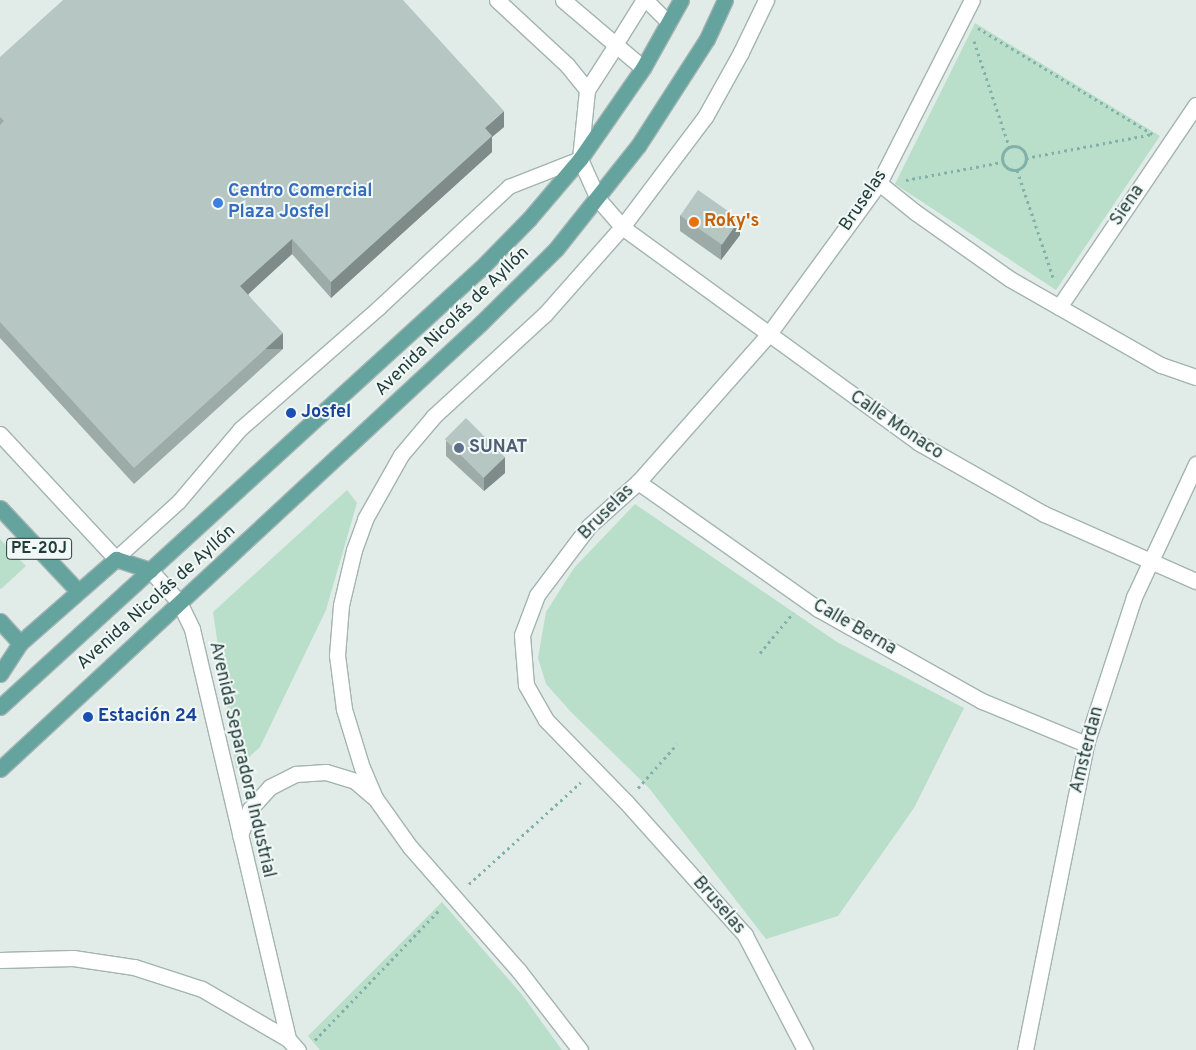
<!DOCTYPE html>
<meta charset="utf-8">
<style>
body{margin:0}
#map{position:relative;width:1196px;height:1050px;overflow:hidden;background:#e1ece9;font-family:Overpass,sans-serif}
div>[style]{position:absolute}
[style*='--x']{left:calc(var(--x)*1px);top:calc(var(--y)*1px);width:calc(var(--w)*1px);rotate:calc(var(--a)*1deg)}
.green>*{inset:0;background:#b9deca}
.path>*{height:3px;margin-top:-1.5px;transform-origin:0;background:repeating-linear-gradient(90deg,#81b1aa 0 2.5px,transparent 0 6.5px)}
.path>.ring{margin:-1.5px;padding:0;box-sizing:content-box;background:none;border:3px solid #81b1aa;border-radius:50%}
.roads{filter:drop-shadow(1px 0 #a4b4b1) drop-shadow(-1px 0 #a4b4b1) drop-shadow(0 1px #a4b4b1) drop-shadow(0 -1px #a4b4b1)}
.lane>*{height:14px;margin:-7px;padding:0 7px;transform-origin:7px;border-radius:7px;background:#fff}
.street>*{height:15px;margin:-7.5px;padding:0 7.5px;transform-origin:7.5px;border-radius:7.5px;background:#fff}
.secondary>*{height:15px;margin:-7.5px;padding:0 7.5px;transform-origin:7.5px;border-radius:7.5px;background:#fff}
.primary>*{height:15px;margin:-7.5px;padding:0 7.5px;transform-origin:7.5px;border-radius:7.5px;background:#64a39e}
.wall>*{inset:0;background:#9daba8}
.shaded-wall>*{inset:0;background:#7f8b88;transform-origin:0 0}
.building>*{inset:0;background:#b6c7c3;transform-origin:0 0}
.dots>*{width:14px;height:14px;translate:-50% -50%;box-sizing:border-box;border:2px solid #f2f8f6;border-radius:50%}
span{translate:-50% -50%;white-space:nowrap;text-align:center;line-height:1.15;-webkit-text-stroke:4px #f2f8f6;paint-order:stroke}
.shield-label span{padding:1px 4px;background:#f2f8f6;border:1px solid;border-radius:4px;-webkit-text-stroke-width:0}
.shield-label{font-size:16px;color:#213d3b;font-weight:700}
.shop-label{font-size:18px;color:#366cbe;font-weight:700}
.left{translate:0 -50%;text-align:left}
.street-label{font-size:18px;color:#213d3b}
.food-label{font-size:18px;color:#c56008;font-weight:700}
.transit-label{font-size:18px;color:#164399;font-weight:700}
.service-label{font-size:18px;color:#4e5e75;font-weight:700}
</style>
<div id="map">
<div class="green">
<i style="clip-path:polygon(975px 23px,1160px 136px,1056px 290px,895px 184px)"></i>
<i style="clip-path:polygon(347px 490px,357px 503px,326px 610px,260px 747px,236px 769px,213px 612px)"></i>
<i style="clip-path:polygon(635px 504px,837px 642px,964px 708px,914px 808px,838px 916px,766px 939px,649px 788px,571px 712px,546px 684px,538px 658px,546px 612px,574px 568px)"></i>
<i style="clip-path:polygon(0 539px,26px 566px,1px 589px,0 588px)"></i>
<i style="clip-path:polygon(442px 902px,523px 996px,562px 1050px,320px 1050px,308px 1036px)"></i>
</div>
<div class="path">
<i style="--x:978;--y:28;--w:206;--a:31.3"></i>
<i style="--x:974;--y:41;--w:111;--a:71.6"></i>
<i class="ring" style="left:1002px;top:146px;width:21px;height:21px"></i>
<i style="--x:1026;--y:158;--w:129;--a:-10.7"></i>
<i style="--x:1017;--y:170;--w:116;--a:71.4"></i>
<i style="--x:906;--y:180;--w:98;--a:-10.6"></i>
<i style="--x:760;--y:653;--w:52;--a:-50.5"></i>
<i style="--x:638;--y:788;--w:59;--a:-48.4"></i>
<i style="--x:469;--y:884;--w:151;--a:-42.3"></i>
<i style="--x:315;--y:1040;--w:181;--a:-46.3"></i>
</div>
<div class="roads">
<div class="lane">
<i style="--x:646;--y:0;--w:33;--a:45"></i>
<i style="--x:616;--y:45;--w:53;--a:-58.1"></i>
<i style="--x:116;--y:559;--w:85;--a:-42.1"></i>
<i style="--x:179;--y:502;--w:96;--a:-49.7"></i>
<i style="--x:241;--y:429;--w:184;--a:-41.2"></i>
<i style="--x:379;--y:308;--w:178;--a:-42.9"></i>
<i style="--x:509;--y:187;--w:76;--a:-21.5"></i>
</div>
<div class="street">
<i style="--x:879;--y:183;--w:46;--a:38.9"></i>
<i style="--x:915;--y:212;--w:116;--a:35.2"></i>
<i style="--x:1010;--y:279;--w:174;--a:29.7"></i>
<i style="--x:1161;--y:365;--w:37;--a:19"></i>
<i style="--x:1059;--y:307;--w:244;--a:-55.9"></i>
<i style="--x:638;--y:482;--w:220;--a:35.2"></i>
<i style="--x:818;--y:609;--w:188;--a:29.3"></i>
<i style="--x:982;--y:701;--w:113;--a:22.5"></i>
<i style="--x:805;--y:1050;--w:130;--a:-117.6"></i>
<i style="--x:745;--y:935;--w:178;--a:-131.8"></i>
<i style="--x:626;--y:802;--w:115;--a:-134.3"></i>
<i style="--x:546;--y:720;--w:40;--a:-119.7"></i>
<i style="--x:526;--y:685;--w:50;--a:-94.6"></i>
<i style="--x:522;--y:635;--w:43;--a:-69.4"></i>
<i style="--x:537;--y:595;--w:86;--a:-53"></i>
<i style="--x:589;--y:526;--w:66;--a:-41.9"></i>
<i style="--x:638;--y:482;--w:196;--a:-48.5"></i>
<i style="--x:768;--y:335;--w:188;--a:-53.9"></i>
<i style="--x:879;--y:183;--w:205;--a:-63.1"></i>
<i style="--x:1025;--y:1050;--w:312;--a:-78.7"></i>
<i style="--x:1086;--y:744;--w:155;--a:-71.9"></i>
<i style="--x:1134;--y:597;--w:147;--a:-65"></i>
</div>
<div class="secondary">
<i style="--x:497;--y:0;--w:96;--a:42.9"></i>
<i style="--x:567;--y:65;--w:32;--a:51"></i>
<i style="--x:587;--y:90;--w:69;--a:95.8"></i>
<i style="--x:580;--y:159;--w:44;--a:65.8"></i>
<i style="--x:598;--y:199;--w:37;--a:49"></i>
<i style="--x:622;--y:227;--w:367;--a:36"></i>
<i style="--x:919;--y:443;--w:144;--a:29.6"></i>
<i style="--x:1044;--y:514;--w:166;--a:23.8"></i>
<i style="--x:563;--y:0;--w:105;--a:40.4"></i>
<i style="--x:587;--y:90;--w:54;--a:-57.2"></i>
<i style="--x:0;--y:434;--w:171;--a:47.1"></i>
<i style="--x:150;--y:570;--w:43;--a:47.8"></i>
<i style="--x:179;--y:602;--w:30;--a:64"></i>
<i style="--x:192;--y:629;--w:421;--a:76.8"></i>
<i style="--x:288;--y:1039;--w:15;--a:48"></i>
<i style="--x:240;--y:835;--w:28;--a:-69"></i>
<i style="--x:250;--y:809;--w:30;--a:-48"></i>
<i style="--x:270;--y:787;--w:29;--a:-27"></i>
<i style="--x:296;--y:774;--w:30;--a:-4"></i>
<i style="--x:326;--y:772;--w:30;--a:17"></i>
<i style="--x:355;--y:781;--w:23;--a:41"></i>
<i style="--x:0;--y:960;--w:73;--a:-1.6"></i>
<i style="--x:73;--y:958;--w:62;--a:8.4"></i>
<i style="--x:134;--y:967;--w:71;--a:17.9"></i>
<i style="--x:202;--y:989;--w:99;--a:30.2"></i>
<i style="--x:580;--y:1050;--w:100;--a:-127.7"></i>
<i style="--x:519;--y:971;--w:165;--a:-131.3"></i>
<i style="--x:410;--y:847;--w:60;--a:-125.5"></i>
<i style="--x:375;--y:798;--w:33;--a:-113"></i>
<i style="--x:362;--y:768;--w:62;--a:-107"></i>
<i style="--x:344;--y:709;--w:54;--a:-97.4"></i>
<i style="--x:337;--y:655;--w:50;--a:-85.4"></i>
<i style="--x:341;--y:605;--w:57;--a:-76.7"></i>
<i style="--x:354;--y:550;--w:33;--a:-70"></i>
<i style="--x:365;--y:519;--w:73;--a:-60.6"></i>
<i style="--x:401;--y:455;--w:51;--a:-49.8"></i>
<i style="--x:434;--y:416;--w:151;--a:-42.6"></i>
<i style="--x:545;--y:314;--w:116;--a:-48.5"></i>
<i style="--x:622;--y:227;--w:138;--a:-53"></i>
<i style="--x:705;--y:117;--w:74;--a:-61"></i>
<i style="--x:741;--y:52;--w:58;--a:-64.3"></i>
</div>
<div class="primary">
<i style="--x:0;--y:508;--w:114;--a:46.8"></i>
<i style="--x:0;--y:621;--w:30;--a:48"></i>
<i style="--x:0;--y:674;--w:37;--a:-57"></i>
<i style="--x:20;--y:643;--w:128;--a:-41.2"></i>
<i style="--x:116;--y:559;--w:36;--a:18"></i>
<i style="--x:0;--y:707;--w:651;--a:-42.39"></i>
<i style="--x:481;--y:268;--w:69;--a:-45.6"></i>
<i style="--x:529;--y:219;--w:79;--a:-49.6"></i>
<i style="--x:580;--y:159;--w:111;--a:-55.3"></i>
<i style="--x:643;--y:68;--w:78;--a:-60.8"></i>
<i style="--x:0;--y:769;--w:656;--a:-42.84"></i>
<i style="--x:481;--y:323;--w:105;--a:-44.6"></i>
<i style="--x:556;--y:249;--w:132;--a:-51.5"></i>
<i style="--x:638;--y:146;--w:127;--a:-57.2"></i>
<i style="--x:707;--y:39;--w:43;--a:-65.2"></i>
</div>
</div>
<div class="wall">
<i style="clip-path:polygon(0 57px,504px 127px,492px 137px,492px 152px,331px 298px,292px 254px,248px 294px,283px 349px,134px 484px,0 338px)"></i>
<i style="clip-path:polygon(680px 215px,740px 235px,721px 260px,680px 231px)"></i>
<i style="clip-path:polygon(446px 441px,505px 473px,484px 491px,446px 456px)"></i>
</div>
<div class="shaded-wall">
<i style="clip-path:polygon(504px 111px,504px 127px,492px 137px,492px 152px,331px 298px,331px 282px,485px 128px)"></i>
<i style="clip-path:polygon(740px 219px,740px 235px,721px 260px,721px 244px)"></i>
<i style="clip-path:polygon(292px 239px,292px 254px,240px 302px,240px 286px)"></i>
<i style="left:283px;top:333px;width:16px;height:201px;rotate:90deg"></i>
<i style="clip-path:polygon(505px 457px,505px 473px,484px 491px,484px 476px)"></i>
</div>
<div class="building">
<i style="clip-path:polygon(63px 0,403px 0,504px 111px,485px 128px,492px 136px,331px 282px,292px 239px,240px 286px,283px 333px,134px 468px,0 322px,0 125px,4px 121px,0 117px,0 57px)"></i>
<i style="left:698px;top:190px;width:51px;height:31px;rotate:35deg"></i>
<i style="left:466px;top:418px;width:55px;height:30px;rotate:45deg"></i>
</div>
<div class="dots">
<i style="left:218px;top:203px;background:#3f7fe0"></i>
<i style="left:694px;top:222px;background:#e8710a"></i>
<i style="left:291px;top:413px;background:#1a4fb4"></i>
<i style="left:459px;top:448px;background:#5c6f8a"></i>
<i style="left:88px;top:717px;background:#1a4fb4"></i>
</div>
<div class="shield-label">
<span style="left:39px;top:549px">PE-20J</span>
</div>
<div class="shop-label">
<span class="left" style="left:228px;top:203px">Centro Comercial<br>Plaza Josfel</span>
</div>
<div class="street-label">
<span style="left:864px;top:201px;rotate:-56deg">Bruselas</span>
<span style="left:1128px;top:206px;rotate:-56deg">Siena</span>
<span style="left:453px;top:322px;rotate:-44deg">Avenida Nicolás de Ayllón</span>
<span style="left:896px;top:426px;rotate:34deg">Calle Monaco</span>
<span style="left:607px;top:513px;rotate:-45deg">Bruselas</span>
<span style="left:157px;top:598px;rotate:-42deg">Avenida Nicolás de Ayllón</span>
<span style="left:854px;top:628px;rotate:30deg">Calle Berna</span>
<span style="left:1088px;top:750px;rotate:-76deg">Amsterdan</span>
<span style="left:241px;top:760px;rotate:77deg">Avenida Separadora Industrial</span>
<span style="left:718px;top:906px;rotate:49deg">Bruselas</span>
</div>
<div class="food-label">
<span class="left" style="left:704px;top:222px">Roky's</span>
</div>
<div class="transit-label">
<span class="left" style="left:301px;top:413px">Josfel</span>
<span class="left" style="left:98px;top:717px">Estación 24</span>
</div>
<div class="service-label">
<span class="left" style="left:469px;top:448px">SUNAT</span>
</div>
</div>
